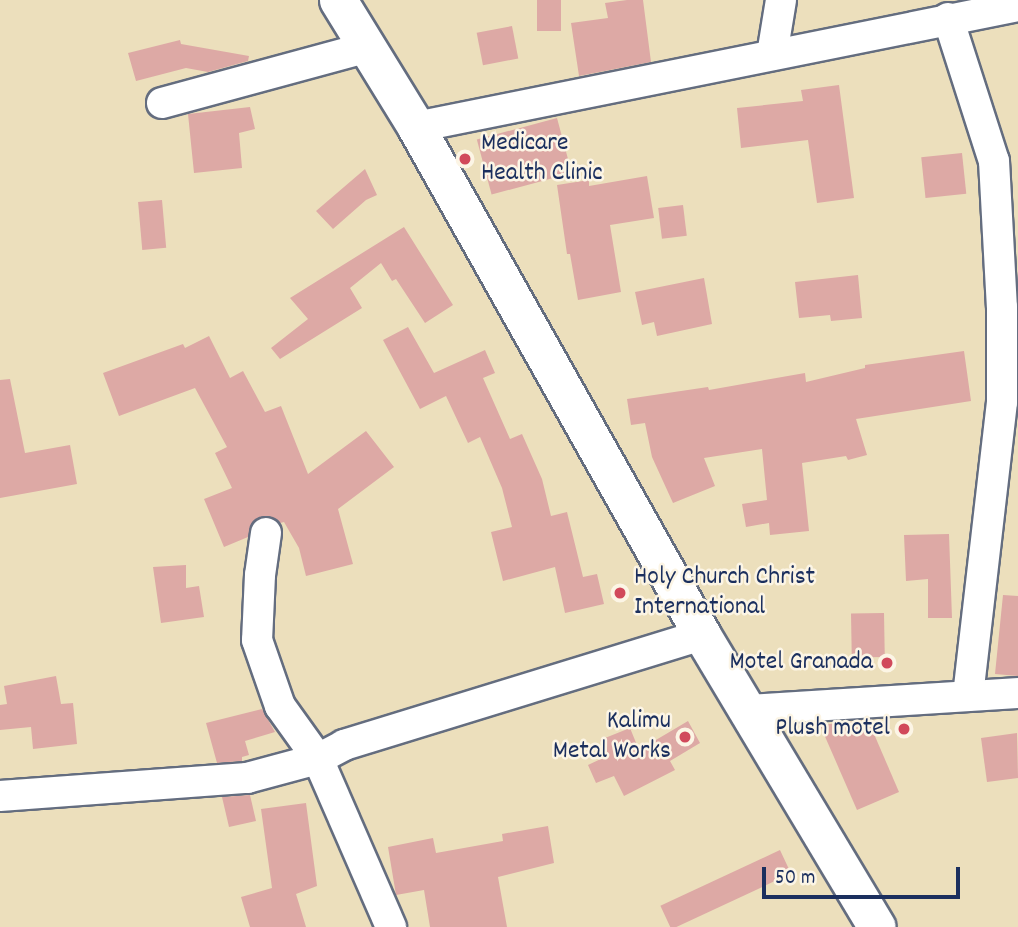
<!DOCTYPE html>
<style>
body{margin:0}
#map{position:relative;width:1018px;height:927px;overflow:hidden;background:#ecdfbc;font-family:Dekko,sans-serif}
div>[style]{position:absolute}
[style*='--x']{left:calc(var(--x)*1px);top:calc(var(--y)*1px);width:calc(var(--w)*1px);rotate:calc(var(--a)*1deg)}
.building>*{inset:0;background:#dda9a5;transform-origin:0 0}
.roads{filter:drop-shadow(2px 0 #646d7f) drop-shadow(-2px 0 #646d7f) drop-shadow(0 2px #646d7f) drop-shadow(0 -2px #646d7f)}
.minor>*{height:30px;margin:-15px;padding:0 15px;transform-origin:15px;border-radius:15px;background:#fff}
.tertiary>*{height:37px;margin:-18.5px;padding:0 18.5px;transform-origin:18.5px;border-radius:18.5px;background:#fff}
.dots>*{width:19px;height:19px;translate:-50% -50%;box-sizing:border-box;border:4px solid #fcf5e5;border-radius:50%}
span{translate:-50% -50%;white-space:nowrap;text-align:center;line-height:1.15;-webkit-text-stroke:5px #fcf5e5;paint-order:stroke}
.poi-label{font-size:26px;color:#1b2f5e}
.left{translate:0 -50%;text-align:left}
.right{translate:-100% -50%;text-align:right}
.scale{position:absolute;left:762px;top:867px;width:198px;height:32px;box-sizing:border-box;border:4px solid #1b2f5e;border-top:0;padding-left:9px;font-size:21px;line-height:24px;white-space:nowrap;color:#1b2f5e;-webkit-text-stroke:5px #fcf5e5;paint-order:stroke}
</style>
<div id="map">
<div class="building">
<i style="left:537px;top:0;width:24px;height:31px"></i>
<i style="clip-path:polygon(627px 0,643px 0,651px 62px,579px 76px,571px 23px,608px 18px,605px 3px)"></i>
<i style="left:512px;top:26px;width:33px;height:36px;rotate:79deg"></i>
<i style="clip-path:polygon(180px 40px,181px 44px,249px 56px,248px 61px,208px 72px,186px 68px,136px 81px,128px 53px)"></i>
<i style="clip-path:polygon(839px 85px,854px 198px,817px 203px,808px 140px,741px 148px,737px 108px,803px 101px,801px 90px)"></i>
<i style="clip-path:polygon(250px 107px,255px 129px,239px 133px,242px 168px,194px 173px,188px 114px)"></i>
<i style="left:557px;top:118px;width:57px;height:83px;rotate:75deg"></i>
<i style="left:962px;top:153px;width:41px;height:41px;rotate:84deg"></i>
<i style="clip-path:polygon(365px 169px,377px 195px,366px 200px,333px 229px,316px 211px)"></i>
<i style="clip-path:polygon(647px 176px,654px 218px,610px 225px,621px 292px,578px 300px,570px 254px,567px 254px,557px 185px,589px 180px,589px 186px)"></i>
<i style="left:162px;top:200px;width:48px;height:24px;rotate:85deg"></i>
<i style="left:683px;top:205px;width:31px;height:25px;rotate:83deg"></i>
<i style="clip-path:polygon(404px 227px,453px 305px,425px 323px,396px 279px,392px 281px,381px 263px,350px 288px,362px 308px,280px 359px,271px 348px,308px 319px,290px 298px)"></i>
<i style="clip-path:polygon(858px 275px,862px 318px,831px 321px,830px 315px,799px 318px,795px 282px)"></i>
<i style="clip-path:polygon(704px 278px,712px 324px,657px 336px,654px 322px,642px 325px,635px 292px)"></i>
<i style="clip-path:polygon(408px 327px,434px 373px,485px 350px,495px 373px,483px 378px,510px 439px,522px 434px,542px 479px,551px 516px,567px 512px,583px 577px,597px 574px,604px 604px,565px 613px,555px 567px,503px 581px,491px 532px,512px 527px,502px 488px,480px 437px,468px 443px,446px 396px,420px 409px,383px 340px)"></i>
<i style="clip-path:polygon(209px 336px,230px 378px,243px 371px,265px 412px,281px 406px,308px 474px,366px 431px,394px 467px,338px 509px,353px 564px,306px 576px,299px 548px,284px 522px,280px 523px,268px 516px,253px 522px,248px 537px,224px 547px,204px 499px,232px 488px,215px 453px,227px 447px,195px 388px,119px 416px,103px 373px,183px 344px,185px 348px)"></i>
<i style="clip-path:polygon(964px 351px,971px 401px,856px 419px,867px 455px,848px 460px,846px 456px,802px 463px,809px 531px,770px 535px,769px 523px,746px 527px,742px 504px,767px 500px,762px 449px,704px 458px,715px 486px,673px 503px,652px 457px,645px 423px,631px 425px,627px 399px,708px 387px,709px 390px,805px 373px,806px 382px,865px 368px,865px 365px)"></i>
<i style="clip-path:polygon(10px 379px,25px 453px,70px 445px,77px 484px,0 498px,0 380px)"></i>
<i style="clip-path:polygon(949px 534px,952px 618px,928px 618px,928px 579px,906px 581px,904px 535px)"></i>
<i style="clip-path:polygon(186px 565px,186px 588px,199px 586px,204px 617px,161px 623px,153px 567px)"></i>
<i style="clip-path:polygon(1003px 595px,1018px 596px,1018px 676px,995px 674px)"></i>
<i style="left:884px;top:613px;width:44px;height:33px;rotate:89deg"></i>
<i style="clip-path:polygon(56px 676px,61px 704px,73px 703px,77px 744px,33px 749px,31px 727px,0 730px,0 705px,7px 704px,4px 686px)"></i>
<i style="clip-path:polygon(262px 709px,275px 732px,245px 741px,249px 755px,242px 757px,242px 761px,217px 763px,206px 723px)"></i>
<i style="clip-path:polygon(868px 720px,899px 792px,857px 810px,820px 725px)"></i>
<i style="clip-path:polygon(688px 721px,700px 743px,670px 761px,675px 770px,624px 796px,614px 776px,596px 783px,588px 765px,607px 756px,600px 740px,630px 728px,639px 750px)"></i>
<i style="clip-path:polygon(1017px 733px,1018px 778px,987px 782px,981px 738px)"></i>
<i style="clip-path:polygon(250px 795px,256px 821px,229px 827px,222px 797px)"></i>
<i style="clip-path:polygon(306px 803px,317px 886px,296px 894px,306px 927px,250px 927px,241px 897px,272px 888px,261px 809px)"></i>
<i style="clip-path:polygon(548px 826px,554px 863px,498px 877px,507px 927px,430px 927px,424px 890px,396px 895px,388px 847px,433px 838px,436px 853px,503px 841px,502px 834px)"></i>
<i style="left:780px;top:850px;width:26px;height:132px;rotate:65deg"></i>
</div>
<div class="roads">
<div class="minor">
<i style="--x:948;--y:18;--w:150;--a:72.2"></i>
<i style="--x:994;--y:161;--w:146;--a:86.9"></i>
<i style="--x:1002;--y:307;--w:95;--a:90"></i>
<i style="--x:1002;--y:402;--w:296;--a:96.6"></i>
<i style="--x:772;--y:55;--w:56;--a:-80.7"></i>
<i style="--x:162;--y:103;--w:213;--a:-15.2"></i>
<i style="--x:416;--y:127;--w:614;--a:-11.36"></i>
<i style="--x:266;--y:533;--w:42;--a:98.1"></i>
<i style="--x:260;--y:575;--w:65;--a:92.6"></i>
<i style="--x:257;--y:640;--w:70;--a:70.8"></i>
<i style="--x:280;--y:706;--w:65;--a:54.4"></i>
<i style="--x:318;--y:759;--w:183;--a:66.5"></i>
<i style="--x:748;--y:710;--w:271;--a:-3.6"></i>
<i style="--x:0;--y:796;--w:248;--a:-4.2"></i>
<i style="--x:247;--y:778;--w:73;--a:-15"></i>
<i style="--x:318;--y:759;--w:30;--a:-28"></i>
<i style="--x:344;--y:745;--w:375;--a:-17.1"></i>
</div>
<div class="tertiary">
<i style="--x:338;--y:0;--w:149;--a:58.4"></i>
<i style="--x:416;--y:127;--w:583;--a:60.62"></i>
<i style="--x:702;--y:635;--w:340;--a:59.1"></i>
</div>
</div>
<div class="dots">
<i style="left:465px;top:159px;background:#d1495b"></i>
<i style="left:620px;top:593px;background:#d1495b"></i>
<i style="left:887px;top:663px;background:#d1495b"></i>
<i style="left:904px;top:729px;background:#d1495b"></i>
<i style="left:685px;top:737px;background:#d1495b"></i>
</div>
<div class="poi-label">
<span class="left" style="left:481px;top:159px">Medicare<br>Health Clinic</span>
<span class="left" style="left:634px;top:593px">Holy Church Christ<br>International</span>
<span class="right" style="left:873px;top:663px">Motel Granada</span>
<span class="right" style="left:671px;top:737px">Kalimu<br>Metal Works</span>
<span class="right" style="left:890px;top:729px">Plush motel</span>
</div>
<div class="scale">50 m</div>
</div>
